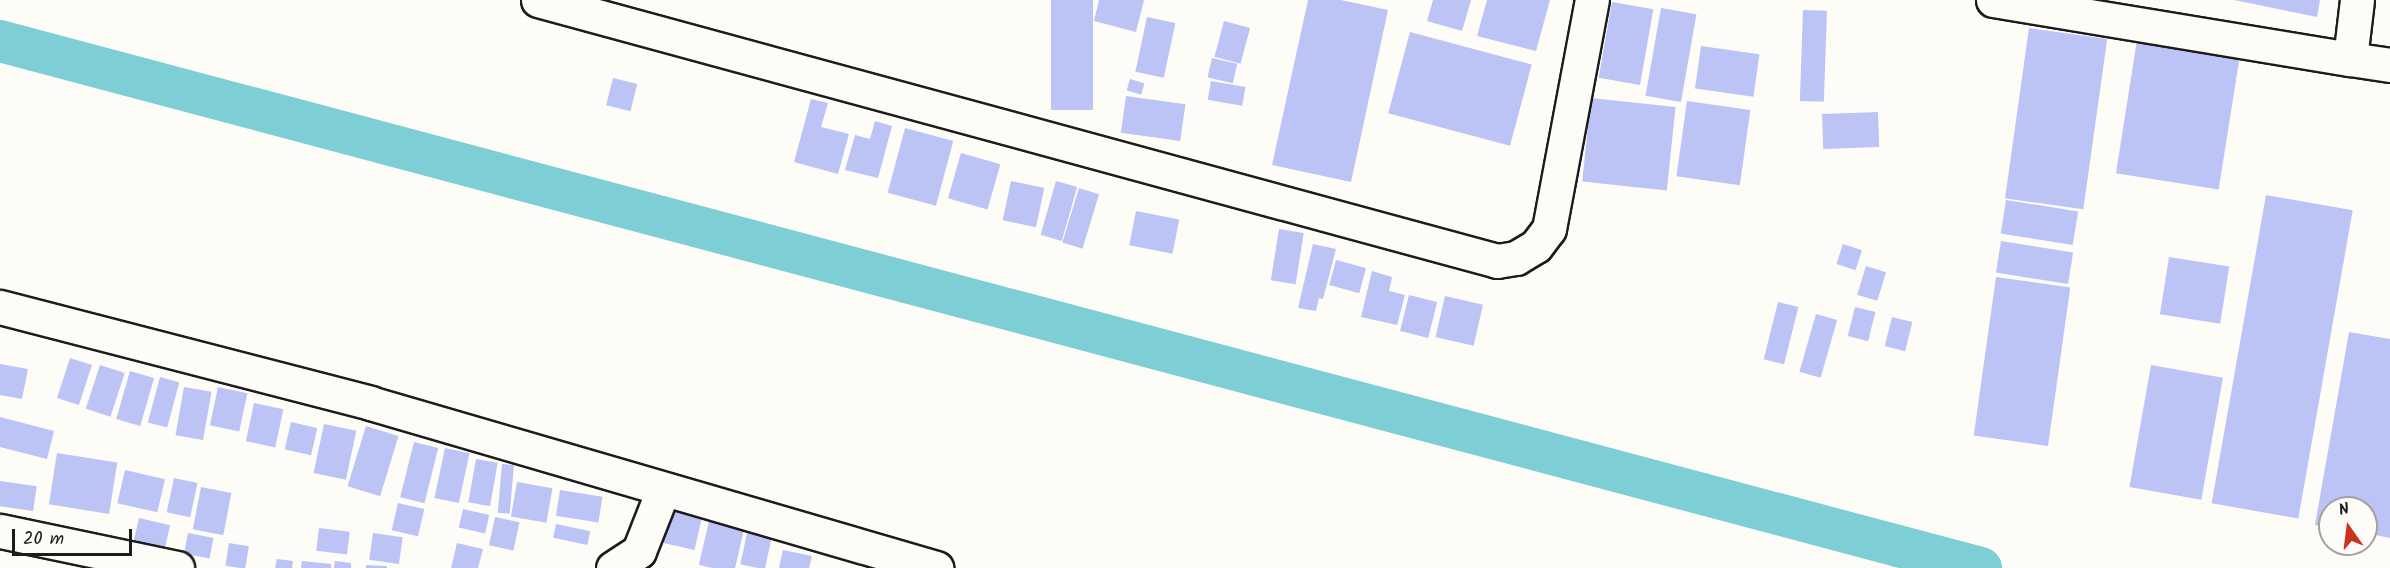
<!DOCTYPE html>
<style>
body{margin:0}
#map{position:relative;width:2390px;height:568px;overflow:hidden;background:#fdfcf7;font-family:Kalam,sans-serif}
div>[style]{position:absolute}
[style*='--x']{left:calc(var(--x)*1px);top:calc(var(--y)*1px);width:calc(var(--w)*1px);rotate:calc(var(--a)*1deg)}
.canal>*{height:42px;margin:-21px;padding:0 21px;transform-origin:21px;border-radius:21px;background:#7dcfd5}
.building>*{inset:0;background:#bcc3f5;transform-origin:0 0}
.roads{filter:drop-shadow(2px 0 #1c1c1c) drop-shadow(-2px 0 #1c1c1c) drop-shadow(0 2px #1c1c1c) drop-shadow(0 -2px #1c1c1c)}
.street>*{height:33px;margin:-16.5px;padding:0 16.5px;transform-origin:16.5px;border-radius:16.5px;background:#fdfcf7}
span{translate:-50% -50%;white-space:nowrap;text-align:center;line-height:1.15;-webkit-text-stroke:4.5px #fdfcf7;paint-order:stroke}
.north{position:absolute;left:2318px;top:496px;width:60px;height:60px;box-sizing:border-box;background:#fdfcf7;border:2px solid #a3a29f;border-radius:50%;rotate:346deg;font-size:16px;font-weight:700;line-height:24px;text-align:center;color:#1c1c1c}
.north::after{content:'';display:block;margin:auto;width:21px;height:27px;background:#c8321e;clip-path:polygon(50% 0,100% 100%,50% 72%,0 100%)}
.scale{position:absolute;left:12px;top:529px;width:120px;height:27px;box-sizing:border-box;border:3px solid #1c1c1c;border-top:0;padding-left:8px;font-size:18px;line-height:21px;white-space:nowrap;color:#1c1c1c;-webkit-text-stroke:4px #fdfcf7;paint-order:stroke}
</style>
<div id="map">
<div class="canal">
<i style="--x:0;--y:41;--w:2050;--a:14.9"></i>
</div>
<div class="building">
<i style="left:1051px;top:0;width:42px;height:110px"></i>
<i style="clip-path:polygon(1099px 0,1144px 0,1136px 32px,1094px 21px)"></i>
<i style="clip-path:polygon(1308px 0,1341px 0,1388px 10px,1351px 182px,1272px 165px)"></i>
<i style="clip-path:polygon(1433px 0,1471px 0,1462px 31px,1427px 21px)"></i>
<i style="clip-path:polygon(1487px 0,1550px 0,1536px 51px,1477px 36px)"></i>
<i style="clip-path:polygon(2234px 0,2320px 0,2317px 17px)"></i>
<i style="left:1612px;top:2px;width:42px;height:77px;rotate:10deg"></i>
<i style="left:1661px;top:8px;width:36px;height:89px;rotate:10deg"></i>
<i style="left:1803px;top:10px;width:24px;height:91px;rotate:2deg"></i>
<i style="left:1147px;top:17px;width:29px;height:56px;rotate:12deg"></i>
<i style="left:1224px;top:21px;width:27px;height:37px;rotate:15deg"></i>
<i style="left:2029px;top:28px;width:79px;height:172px;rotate:8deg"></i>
<i style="left:1410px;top:32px;width:126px;height:84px;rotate:15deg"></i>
<i style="left:2138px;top:34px;width:104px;height:141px;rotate:9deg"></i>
<i style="left:1701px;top:46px;width:59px;height:43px;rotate:8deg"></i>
<i style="left:1212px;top:58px;width:26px;height:20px;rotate:13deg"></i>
<i style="left:613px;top:78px;width:25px;height:28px;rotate:14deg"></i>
<i style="left:1130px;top:79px;width:15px;height:12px;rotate:16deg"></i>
<i style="left:1211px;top:81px;width:35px;height:19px;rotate:10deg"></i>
<i style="left:1126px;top:96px;width:60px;height:37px;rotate:8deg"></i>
<i style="left:1591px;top:98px;width:85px;height:84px;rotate:6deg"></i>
<i style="clip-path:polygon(811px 99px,828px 103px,821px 127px,849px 134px,838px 174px,794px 162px)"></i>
<i style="left:1687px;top:101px;width:64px;height:76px;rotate:8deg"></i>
<i style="left:1878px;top:112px;width:35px;height:56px;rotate:88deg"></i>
<i style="clip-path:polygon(875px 121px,892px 126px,878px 178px,845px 170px,855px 135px,870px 139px)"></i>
<i style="left:905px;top:128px;width:50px;height:67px;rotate:15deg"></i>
<i style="left:961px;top:153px;width:41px;height:47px;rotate:16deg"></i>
<i style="left:1011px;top:181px;width:34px;height:40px;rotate:12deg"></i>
<i style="left:1056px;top:181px;width:22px;height:56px;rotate:16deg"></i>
<i style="left:1079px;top:188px;width:21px;height:57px;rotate:17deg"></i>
<i style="left:2266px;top:195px;width:88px;height:313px;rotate:10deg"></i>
<i style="left:2006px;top:200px;width:73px;height:34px;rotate:9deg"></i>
<i style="left:1136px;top:211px;width:44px;height:35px;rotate:11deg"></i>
<i style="left:1279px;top:229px;width:25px;height:52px;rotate:9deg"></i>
<i style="left:2001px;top:241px;width:73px;height:32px;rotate:9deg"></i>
<i style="clip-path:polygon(1313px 244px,1336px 249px,1323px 299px,1319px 298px,1316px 311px,1298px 308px)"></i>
<i style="left:1843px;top:244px;width:20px;height:21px;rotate:18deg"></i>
<i style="left:2169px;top:257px;width:61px;height:58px;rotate:9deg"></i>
<i style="left:1336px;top:260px;width:31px;height:26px;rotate:15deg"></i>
<i style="left:1866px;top:266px;width:21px;height:30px;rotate:17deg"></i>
<i style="clip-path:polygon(1372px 271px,1392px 277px,1389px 291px,1405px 295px,1397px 325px,1361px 317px)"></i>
<i style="left:1996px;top:277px;width:75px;height:160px;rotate:8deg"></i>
<i style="left:1409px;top:295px;width:29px;height:37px;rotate:14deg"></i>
<i style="left:1445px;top:296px;width:39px;height:42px;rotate:13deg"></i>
<i style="left:1778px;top:302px;width:21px;height:59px;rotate:14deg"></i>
<i style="left:1855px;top:307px;width:21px;height:30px;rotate:14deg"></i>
<i style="left:1816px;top:314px;width:22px;height:60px;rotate:16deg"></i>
<i style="left:1892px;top:317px;width:21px;height:30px;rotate:14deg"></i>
<i style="clip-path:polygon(2349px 332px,2390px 339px,2390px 538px,2366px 533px,2366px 508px,2330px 508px,2330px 527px,2315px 525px)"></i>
<i style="left:70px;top:358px;width:23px;height:42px;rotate:18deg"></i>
<i style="clip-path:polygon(0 364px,28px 369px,22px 399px,0 395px)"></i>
<i style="left:100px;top:365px;width:26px;height:46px;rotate:18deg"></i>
<i style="left:2151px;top:365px;width:73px;height:124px;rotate:10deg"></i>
<i style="left:130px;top:371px;width:25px;height:50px;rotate:16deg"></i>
<i style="left:160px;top:377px;width:20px;height:47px;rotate:15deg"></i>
<i style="left:184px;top:387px;width:28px;height:49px;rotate:10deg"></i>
<i style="left:218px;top:387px;width:30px;height:39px;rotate:12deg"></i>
<i style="left:254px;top:403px;width:30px;height:39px;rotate:12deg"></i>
<i style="clip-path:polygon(0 417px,54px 431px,47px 459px,0 447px)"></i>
<i style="left:291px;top:422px;width:27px;height:28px;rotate:13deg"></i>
<i style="left:324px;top:424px;width:33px;height:50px;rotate:12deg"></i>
<i style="left:366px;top:426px;width:34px;height:63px;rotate:17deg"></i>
<i style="left:414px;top:442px;width:25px;height:57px;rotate:14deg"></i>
<i style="left:445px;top:448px;width:25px;height:51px;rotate:12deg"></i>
<i style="left:57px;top:453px;width:61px;height:52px;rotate:9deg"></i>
<i style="left:476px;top:459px;width:22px;height:44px;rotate:10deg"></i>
<i style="left:502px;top:464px;width:12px;height:49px;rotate:5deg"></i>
<i style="left:125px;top:470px;width:41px;height:34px;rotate:13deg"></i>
<i style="left:174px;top:478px;width:24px;height:35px;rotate:12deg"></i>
<i style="left:0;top:481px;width:37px;height:25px;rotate:8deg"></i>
<i style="left:517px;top:482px;width:36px;height:35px;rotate:10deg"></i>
<i style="left:201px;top:487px;width:31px;height:43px;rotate:11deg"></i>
<i style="left:560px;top:490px;width:43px;height:26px;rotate:9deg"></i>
<i style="left:398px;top:503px;width:27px;height:28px;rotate:13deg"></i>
<i style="left:463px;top:509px;width:27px;height:19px;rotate:13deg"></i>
<i style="left:668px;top:509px;width:35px;height:34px;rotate:13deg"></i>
<i style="left:495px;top:517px;width:25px;height:29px;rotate:12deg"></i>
<i style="left:139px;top:518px;width:32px;height:27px;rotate:13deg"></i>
<i style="left:709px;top:521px;width:36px;height:45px;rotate:13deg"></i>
<i style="left:556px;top:524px;width:35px;height:14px;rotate:12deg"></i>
<i style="left:319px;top:528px;width:31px;height:23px;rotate:7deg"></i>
<i style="left:188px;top:533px;width:26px;height:21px;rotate:11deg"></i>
<i style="left:373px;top:533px;width:30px;height:27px;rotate:8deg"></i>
<i style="left:747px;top:533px;width:25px;height:32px;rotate:12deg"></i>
<i style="left:229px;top:543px;width:20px;height:23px;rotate:9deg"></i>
<i style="clip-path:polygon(457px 543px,483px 549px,478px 568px,451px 568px)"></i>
<i style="clip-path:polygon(783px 550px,812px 556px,809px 568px,779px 568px)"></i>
<i style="clip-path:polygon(277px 559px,293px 561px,292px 568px,275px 568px)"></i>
<i style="clip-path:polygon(302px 561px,331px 564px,331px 568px,301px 568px)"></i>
<i style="clip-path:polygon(335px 561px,351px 563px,351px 568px,334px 568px)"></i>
<i style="clip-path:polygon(366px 565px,387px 566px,387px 568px,366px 568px)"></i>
</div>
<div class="roads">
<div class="street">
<i style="--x:538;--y:0;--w:994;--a:15.22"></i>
<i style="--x:1497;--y:261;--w:19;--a:-9"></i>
<i style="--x:1516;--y:258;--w:23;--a:-31"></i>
<i style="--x:1536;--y:246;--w:21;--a:-53"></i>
<i style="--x:1549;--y:229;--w:233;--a:-79.4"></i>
<i style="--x:1993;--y:0;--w:362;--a:9.4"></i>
<i style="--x:2357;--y:0;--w:59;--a:96.8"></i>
<i style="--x:2350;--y:59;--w:40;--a:8.5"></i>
<i style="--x:0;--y:307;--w:382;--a:14.5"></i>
<i style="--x:370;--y:403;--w:590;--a:16.25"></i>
<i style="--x:0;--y:531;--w:181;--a:11.8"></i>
<i style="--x:613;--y:568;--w:31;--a:-33"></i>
<i style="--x:639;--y:551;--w:66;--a:-68.5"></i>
</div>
</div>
<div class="north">N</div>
<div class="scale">20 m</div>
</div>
